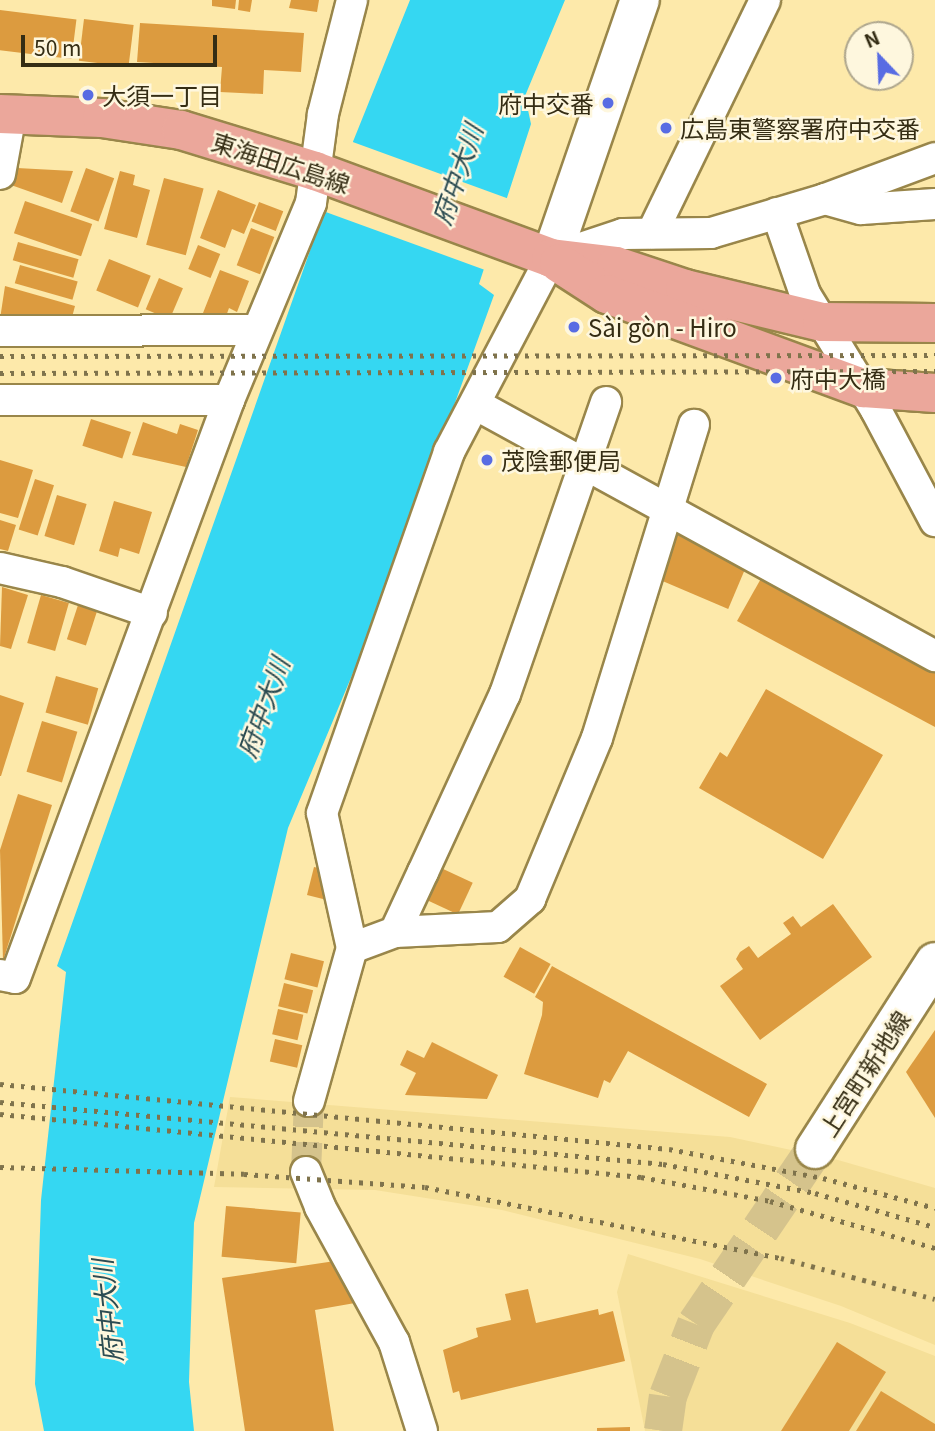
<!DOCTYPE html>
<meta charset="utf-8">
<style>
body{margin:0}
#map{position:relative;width:935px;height:1431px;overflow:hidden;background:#fde9aa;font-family:Georgia,"Noto Sans JP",serif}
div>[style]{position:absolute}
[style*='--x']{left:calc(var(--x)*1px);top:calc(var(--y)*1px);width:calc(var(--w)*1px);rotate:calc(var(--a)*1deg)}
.built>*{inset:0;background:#f5df98}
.water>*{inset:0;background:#35d7f2}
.pier>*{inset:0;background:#fde9aa;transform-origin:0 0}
.building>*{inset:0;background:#dc9b3f;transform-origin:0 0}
.minor-tunnel>*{height:30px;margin-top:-15px;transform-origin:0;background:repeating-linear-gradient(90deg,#d5c38c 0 30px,transparent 0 45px)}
.secondary-tunnel>*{height:38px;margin-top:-19px;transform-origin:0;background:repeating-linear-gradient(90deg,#d5c38c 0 38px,transparent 0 57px)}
.roads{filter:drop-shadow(2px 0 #99864a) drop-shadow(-2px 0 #99864a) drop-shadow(0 2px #99864a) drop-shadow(0 -2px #99864a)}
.minor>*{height:30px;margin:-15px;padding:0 15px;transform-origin:15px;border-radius:15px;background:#fff}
.tertiary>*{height:38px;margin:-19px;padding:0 19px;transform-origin:19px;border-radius:19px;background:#fff}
.secondary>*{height:38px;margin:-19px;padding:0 19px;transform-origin:19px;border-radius:19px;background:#fff}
.primary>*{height:38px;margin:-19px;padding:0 19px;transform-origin:19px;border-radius:19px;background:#eba79b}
.rail>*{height:5px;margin-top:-2.5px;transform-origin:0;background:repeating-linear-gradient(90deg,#7f734c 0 3.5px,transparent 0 10.5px)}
.dots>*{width:19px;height:19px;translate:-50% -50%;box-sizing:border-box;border:4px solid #fef7de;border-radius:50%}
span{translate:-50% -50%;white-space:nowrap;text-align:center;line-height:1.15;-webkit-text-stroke:5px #fef7de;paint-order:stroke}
.poi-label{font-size:24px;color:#352d14}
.left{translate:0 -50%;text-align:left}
.right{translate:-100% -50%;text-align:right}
.street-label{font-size:24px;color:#352d14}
.water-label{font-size:26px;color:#2c4c52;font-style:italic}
.north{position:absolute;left:844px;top:21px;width:70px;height:70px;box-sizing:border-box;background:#fef7de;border:2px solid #aea68d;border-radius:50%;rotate:337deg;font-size:19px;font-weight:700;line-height:28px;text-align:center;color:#352d14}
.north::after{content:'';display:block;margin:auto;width:24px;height:32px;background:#586ce3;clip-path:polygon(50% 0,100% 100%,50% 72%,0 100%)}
.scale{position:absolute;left:21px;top:35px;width:196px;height:32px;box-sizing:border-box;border:4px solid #352d14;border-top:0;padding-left:9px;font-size:21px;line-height:24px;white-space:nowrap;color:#352d14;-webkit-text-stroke:5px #fef7de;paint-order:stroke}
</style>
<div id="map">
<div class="built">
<i style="clip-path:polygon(230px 1097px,730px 1137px,838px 1160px,935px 1188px,935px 1345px,841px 1306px,700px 1259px,502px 1210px,375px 1190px,214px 1187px)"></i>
<i style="clip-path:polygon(628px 1254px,850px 1323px,935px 1356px,935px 1431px,645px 1431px,617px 1292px)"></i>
</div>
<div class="water">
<i style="clip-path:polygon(410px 0,565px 0,525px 96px,531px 124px,479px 284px,494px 295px,384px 599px,288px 828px,194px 1223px,189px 1382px,194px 1431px,44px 1431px,35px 1384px,41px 1200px,66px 972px,57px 966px,317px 231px)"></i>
</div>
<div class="pier">
<i style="left:350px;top:141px;width:171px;height:75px;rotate:20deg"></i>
</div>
<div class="building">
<i style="clip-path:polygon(212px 0,236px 0,235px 9px,212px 6px)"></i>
<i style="clip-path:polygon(239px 0,252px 0,250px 12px,238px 10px)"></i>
<i style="clip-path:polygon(291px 0,319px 0,317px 12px,289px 8px)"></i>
<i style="left:0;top:10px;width:77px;height:40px;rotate:7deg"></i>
<i style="left:84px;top:19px;width:50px;height:42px;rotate:7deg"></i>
<i style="clip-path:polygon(140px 23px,304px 33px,301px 72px,264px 70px,263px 94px,220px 92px,222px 67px,137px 62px)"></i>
<i style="clip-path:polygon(17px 168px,73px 171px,62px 203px,11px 185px)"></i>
<i style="left:86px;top:168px;width:30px;height:46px;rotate:20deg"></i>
<i style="clip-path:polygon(120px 171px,135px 175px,133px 185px,150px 190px,137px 238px,104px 229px)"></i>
<i style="left:164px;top:178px;width:41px;height:69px;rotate:15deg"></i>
<i style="clip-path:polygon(218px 190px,256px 205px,244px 234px,232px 229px,225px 248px,200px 238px)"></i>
<i style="left:25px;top:201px;width:71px;height:34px;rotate:19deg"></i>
<i style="left:259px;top:202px;width:26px;height:21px;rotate:21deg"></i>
<i style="left:251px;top:228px;width:25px;height:40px;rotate:21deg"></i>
<i style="left:18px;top:242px;width:63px;height:19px;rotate:16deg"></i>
<i style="left:198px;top:245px;width:24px;height:26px;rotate:22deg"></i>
<i style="left:109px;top:259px;width:45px;height:34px;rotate:22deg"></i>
<i style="left:20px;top:265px;width:60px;height:19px;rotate:16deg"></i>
<i style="clip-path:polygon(220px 270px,249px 281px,237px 312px,229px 308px,224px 322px,203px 313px)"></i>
<i style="left:159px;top:278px;width:26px;height:34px;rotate:23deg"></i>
<i style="clip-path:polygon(5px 286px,75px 306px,71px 321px,0 319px)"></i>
<i style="left:91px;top:419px;width:42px;height:28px;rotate:18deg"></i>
<i style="clip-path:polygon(143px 422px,177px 434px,180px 424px,198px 430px,186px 467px,132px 455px)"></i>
<i style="clip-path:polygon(0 460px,33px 470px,18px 518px,0 513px)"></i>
<i style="left:35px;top:479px;width:20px;height:53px;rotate:18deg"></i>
<i style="left:57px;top:495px;width:31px;height:43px;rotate:17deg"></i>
<i style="clip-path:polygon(114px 501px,152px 512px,139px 554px,120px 548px,118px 557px,99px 551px)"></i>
<i style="clip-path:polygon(0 520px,16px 525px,8px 551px,0 549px)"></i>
<i style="left:675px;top:532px;width:79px;height:50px;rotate:23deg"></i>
<i style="clip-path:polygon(767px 568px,935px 665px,935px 727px,737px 621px)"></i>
<i style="clip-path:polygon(2px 587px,28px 595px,11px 649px,0 646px)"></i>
<i style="left:41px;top:595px;width:29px;height:50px;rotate:16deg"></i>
<i style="left:78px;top:605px;width:20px;height:36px;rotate:18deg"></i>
<i style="left:56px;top:676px;width:44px;height:38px;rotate:16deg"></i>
<i style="clip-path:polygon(766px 689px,883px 755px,823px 859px,699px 788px,720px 752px,727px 757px)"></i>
<i style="clip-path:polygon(0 695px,24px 703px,1px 776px,0 776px)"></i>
<i style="left:42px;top:721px;width:37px;height:53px;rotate:17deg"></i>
<i style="clip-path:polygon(18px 794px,52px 805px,3px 961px,0 850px)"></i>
<i style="clip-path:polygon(314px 867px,327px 870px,327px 900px,307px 895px)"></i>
<i style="left:441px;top:868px;width:35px;height:35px;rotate:25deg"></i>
<i style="clip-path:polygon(833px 904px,872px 957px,760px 1040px,720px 986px,743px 969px,736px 959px,740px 952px,749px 946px,758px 958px,791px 934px,783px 923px,793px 916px,801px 927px)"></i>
<i style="left:520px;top:947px;width:35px;height:34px;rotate:29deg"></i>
<i style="left:291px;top:953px;width:34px;height:27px;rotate:14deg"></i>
<i style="clip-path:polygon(552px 966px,767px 1084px,749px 1117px,628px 1051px,610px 1083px,604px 1080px,598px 1098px,524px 1074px,542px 1015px,543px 1002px,535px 997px)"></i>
<i style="left:284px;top:983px;width:30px;height:24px;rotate:14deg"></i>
<i style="left:278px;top:1009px;width:26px;height:26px;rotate:13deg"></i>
<i style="clip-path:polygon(935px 1030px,935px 1118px,906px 1072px)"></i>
<i style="left:275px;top:1039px;width:28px;height:23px;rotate:13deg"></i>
<i style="clip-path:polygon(432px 1042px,498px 1075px,487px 1099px,405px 1095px,416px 1073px,400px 1065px,407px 1050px,424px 1058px)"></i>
<i style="left:226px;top:1206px;width:75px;height:51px;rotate:5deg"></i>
<i style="clip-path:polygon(335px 1261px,355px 1303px,315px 1310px,334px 1431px,245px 1431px,222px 1278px)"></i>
<i style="clip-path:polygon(528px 1289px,536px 1323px,598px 1309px,599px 1315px,613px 1311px,625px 1361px,461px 1400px,459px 1391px,453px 1393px,443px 1350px,478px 1337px,476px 1328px,511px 1320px,505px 1294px)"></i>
<i style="clip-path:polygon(837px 1342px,886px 1372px,849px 1431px,781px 1431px)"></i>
<i style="clip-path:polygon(881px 1391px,935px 1424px,935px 1431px,856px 1431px)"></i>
<i style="clip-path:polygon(630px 1427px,630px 1431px,597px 1431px,597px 1428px)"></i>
</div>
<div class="minor-tunnel">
<i style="--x:306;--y:1172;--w:71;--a:-87.6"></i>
</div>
<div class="secondary-tunnel">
<i style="--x:663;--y:1431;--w:35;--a:-82"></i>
<i style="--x:668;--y:1396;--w:77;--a:-68.7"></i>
<i style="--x:696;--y:1324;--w:212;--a:-55.8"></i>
</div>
<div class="roads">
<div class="minor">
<i style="--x:0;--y:174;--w:61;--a:-79.6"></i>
<i style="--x:825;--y:199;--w:37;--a:16"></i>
<i style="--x:861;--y:209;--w:74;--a:-3.9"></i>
<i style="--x:777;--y:213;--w:86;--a:70.9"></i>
<i style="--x:805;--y:294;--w:136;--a:58.5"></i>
<i style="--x:876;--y:410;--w:126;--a:62"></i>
<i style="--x:652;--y:233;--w:259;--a:-64.1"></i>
<i style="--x:0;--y:331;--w:257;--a:-0.2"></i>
<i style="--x:0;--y:400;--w:229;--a:0"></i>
<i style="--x:475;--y:404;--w:525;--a:28.72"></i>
<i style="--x:0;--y:568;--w:64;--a:12.7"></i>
<i style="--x:62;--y:582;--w:95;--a:19"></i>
<i style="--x:395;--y:932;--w:103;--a:-2.8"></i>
<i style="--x:498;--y:927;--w:43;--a:-41.2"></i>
<i style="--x:530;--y:899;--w:174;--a:-67.4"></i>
<i style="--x:597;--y:738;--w:328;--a:-72.8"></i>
<i style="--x:352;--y:948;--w:46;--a:-20.4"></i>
<i style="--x:395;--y:932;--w:66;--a:-65"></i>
<i style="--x:423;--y:872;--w:196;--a:-65.3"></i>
<i style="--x:505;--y:694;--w:309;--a:-70.9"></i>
<i style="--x:0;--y:975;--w:15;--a:11"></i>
<i style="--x:15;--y:978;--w:616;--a:-69.68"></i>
<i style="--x:229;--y:400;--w:213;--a:-67.4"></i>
<i style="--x:311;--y:203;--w:90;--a:-82.3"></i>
<i style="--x:323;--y:114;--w:118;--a:-75.7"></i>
<i style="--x:309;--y:1101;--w:159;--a:-74.3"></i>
<i style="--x:352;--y:948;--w:138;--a:-102.5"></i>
<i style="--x:322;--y:813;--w:383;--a:-70.6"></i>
<i style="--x:449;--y:452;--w:219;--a:-62.3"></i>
<i style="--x:551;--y:258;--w:76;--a:-18.4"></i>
<i style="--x:623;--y:234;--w:88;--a:-0.7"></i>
<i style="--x:711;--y:233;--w:119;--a:-16.6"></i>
<i style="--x:825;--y:199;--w:117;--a:-20.4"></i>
<i style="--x:306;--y:1172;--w:38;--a:68"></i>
<i style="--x:320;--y:1207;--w:154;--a:61.3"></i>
<i style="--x:394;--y:1342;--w:93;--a:72.5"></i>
</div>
<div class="tertiary">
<i style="--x:551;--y:258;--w:273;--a:-71"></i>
</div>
<div class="secondary">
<i style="--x:815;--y:1149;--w:222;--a:-57.3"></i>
</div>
<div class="primary">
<i style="--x:0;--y:114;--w:102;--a:2.2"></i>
<i style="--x:102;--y:118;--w:80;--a:8.6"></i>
<i style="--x:181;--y:130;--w:140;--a:17"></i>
<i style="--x:315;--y:171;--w:252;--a:20.2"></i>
<i style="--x:551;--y:258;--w:65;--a:7"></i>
<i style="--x:616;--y:266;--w:73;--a:18.4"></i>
<i style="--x:685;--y:289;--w:141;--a:13.5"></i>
<i style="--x:822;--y:322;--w:113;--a:0.5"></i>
<i style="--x:559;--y:263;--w:57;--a:32.9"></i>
<i style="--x:607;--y:294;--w:273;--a:20.2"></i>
<i style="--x:863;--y:388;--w:72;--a:4"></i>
</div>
</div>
<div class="rail">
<i style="--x:0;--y:356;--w:935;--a:-0.06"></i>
<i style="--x:0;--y:373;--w:935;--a:-0.12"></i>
<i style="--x:0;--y:1084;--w:672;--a:5.55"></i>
<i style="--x:669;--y:1149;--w:157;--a:10.7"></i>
<i style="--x:823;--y:1178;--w:116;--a:15"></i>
<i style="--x:0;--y:1102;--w:666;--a:5.34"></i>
<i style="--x:663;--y:1164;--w:155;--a:10.8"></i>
<i style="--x:815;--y:1193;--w:125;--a:15.8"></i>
<i style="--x:0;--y:1114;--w:644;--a:5.61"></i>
<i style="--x:641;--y:1177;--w:131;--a:10.5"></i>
<i style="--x:770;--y:1201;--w:172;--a:15.9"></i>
<i style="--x:0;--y:1167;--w:244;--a:1.6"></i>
<i style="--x:244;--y:1174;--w:181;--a:4.1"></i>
<i style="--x:425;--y:1187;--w:363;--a:11.3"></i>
<i style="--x:781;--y:1258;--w:159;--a:14.9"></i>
</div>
<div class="dots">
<i style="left:88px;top:95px;background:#586ce3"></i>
<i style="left:608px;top:103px;background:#586ce3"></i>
<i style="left:666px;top:128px;background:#586ce3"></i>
<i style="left:574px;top:327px;background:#586ce3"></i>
<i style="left:776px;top:378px;background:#586ce3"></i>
<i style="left:487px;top:460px;background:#586ce3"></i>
</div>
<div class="poi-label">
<span class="left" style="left:102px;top:95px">大須一丁目</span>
<span class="right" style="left:594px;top:103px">府中交番</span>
<span class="left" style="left:680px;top:128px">広島東警察署府中交番</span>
<span class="left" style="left:588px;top:327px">Sài gòn - Hiro</span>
<span class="left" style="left:790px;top:378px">府中大橋</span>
<span class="left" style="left:501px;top:460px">茂陰郵便局</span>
</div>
<div class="street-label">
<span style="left:281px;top:162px;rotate:18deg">東海田広島線</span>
<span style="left:864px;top:1073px;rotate:-57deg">上宮町新地線</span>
</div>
<div class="water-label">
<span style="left:456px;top:174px;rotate:-71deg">府中大川</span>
<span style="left:262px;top:707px;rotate:-70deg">府中大川</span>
<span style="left:106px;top:1311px;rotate:-96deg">府中大川</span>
</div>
<div class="north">N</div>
<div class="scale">50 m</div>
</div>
